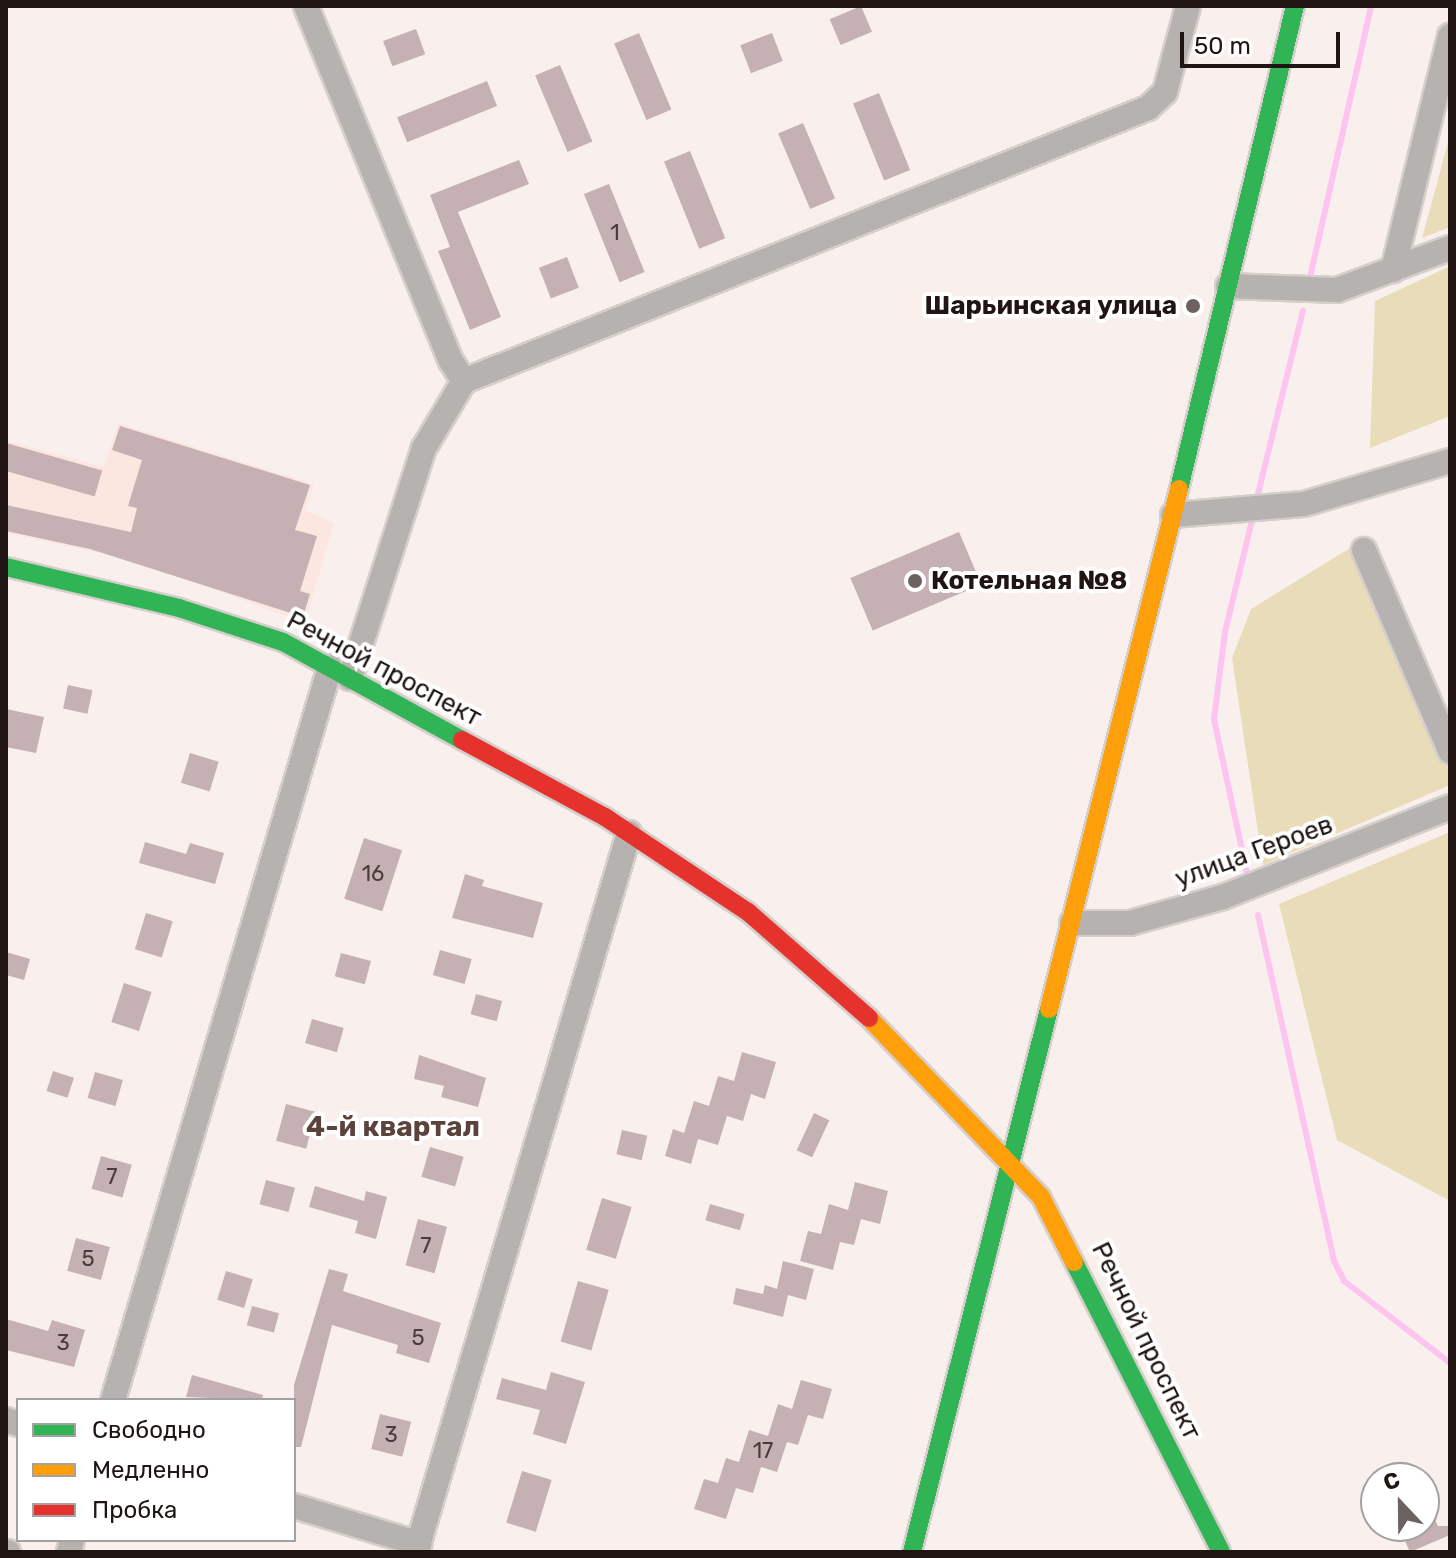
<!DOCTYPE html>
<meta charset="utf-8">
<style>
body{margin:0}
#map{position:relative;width:1456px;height:1558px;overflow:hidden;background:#f9f0ed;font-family:Rubik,sans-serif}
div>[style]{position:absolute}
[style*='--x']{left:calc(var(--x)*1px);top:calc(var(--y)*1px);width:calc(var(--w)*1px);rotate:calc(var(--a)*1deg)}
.built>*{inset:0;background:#fce7e0}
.green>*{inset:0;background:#e9ddb9}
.stream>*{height:6px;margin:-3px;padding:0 3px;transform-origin:3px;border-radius:3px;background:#fcc4ee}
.building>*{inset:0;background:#c5b0b3;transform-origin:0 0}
.roads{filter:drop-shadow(2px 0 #d5cecb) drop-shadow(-2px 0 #d5cecb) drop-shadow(0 2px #d5cecb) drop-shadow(0 -2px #d5cecb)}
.street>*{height:24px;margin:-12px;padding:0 12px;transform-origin:12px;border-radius:12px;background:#b6b2af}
.fast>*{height:18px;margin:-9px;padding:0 9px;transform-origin:9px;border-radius:9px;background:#30b455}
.slow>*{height:18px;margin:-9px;padding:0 9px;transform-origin:9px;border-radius:9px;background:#ff9f0a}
.jam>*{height:18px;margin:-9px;padding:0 9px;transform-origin:9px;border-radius:9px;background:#e5322d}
.dots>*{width:22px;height:22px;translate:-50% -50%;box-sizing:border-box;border:4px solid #fff;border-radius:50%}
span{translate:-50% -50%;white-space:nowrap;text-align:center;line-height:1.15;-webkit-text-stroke:8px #fff;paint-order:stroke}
.number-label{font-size:22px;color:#493c3b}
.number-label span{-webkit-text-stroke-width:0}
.poi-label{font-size:26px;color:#201513;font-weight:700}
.right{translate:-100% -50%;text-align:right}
.left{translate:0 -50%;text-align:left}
.street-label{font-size:26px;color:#201513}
.neighbourhood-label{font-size:28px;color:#5b433c;font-weight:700}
.frame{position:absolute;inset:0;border:8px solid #201513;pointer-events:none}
.legend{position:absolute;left:16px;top:1398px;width:280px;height:144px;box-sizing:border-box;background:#fff;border:2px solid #a6a1a1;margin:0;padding:10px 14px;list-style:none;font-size:24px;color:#201513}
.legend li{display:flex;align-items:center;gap:16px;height:40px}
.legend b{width:40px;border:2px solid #a6a1a1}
.north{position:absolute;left:1360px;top:1462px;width:80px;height:80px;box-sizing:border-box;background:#fff;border:2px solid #a6a1a1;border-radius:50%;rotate:338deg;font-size:22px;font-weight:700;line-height:32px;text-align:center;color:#201513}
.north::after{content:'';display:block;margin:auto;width:28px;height:36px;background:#6c625f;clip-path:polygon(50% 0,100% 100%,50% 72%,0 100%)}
.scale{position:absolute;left:1180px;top:32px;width:160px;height:36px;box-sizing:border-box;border:4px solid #201513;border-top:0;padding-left:10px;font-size:24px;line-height:28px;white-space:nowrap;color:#201513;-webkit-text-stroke:6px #fff;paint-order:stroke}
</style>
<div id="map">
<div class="built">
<i style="clip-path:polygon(118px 423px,314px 484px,305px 510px,334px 523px,305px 623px,137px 561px,6px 533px,6px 441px,104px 467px)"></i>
</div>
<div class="green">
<i style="clip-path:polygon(1450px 135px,1450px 227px,1422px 238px)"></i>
<i style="clip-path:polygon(1450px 266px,1450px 416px,1370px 448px,1375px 301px)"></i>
<i style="clip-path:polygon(1350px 548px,1450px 771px,1450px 785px,1263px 865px,1232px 658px,1251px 609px)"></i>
<i style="clip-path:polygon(1450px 832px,1450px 1201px,1337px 1140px,1279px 904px)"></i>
</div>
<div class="stream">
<i style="--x:1311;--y:273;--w:274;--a:-77.3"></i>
<i style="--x:1256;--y:502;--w:197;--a:-76.2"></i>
<i style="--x:1248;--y:878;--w:163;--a:-102.1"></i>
<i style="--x:1214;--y:719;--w:88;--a:-82.8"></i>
<i style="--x:1225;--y:632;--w:123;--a:-76.4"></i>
<i style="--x:1258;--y:915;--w:354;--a:77.6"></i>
<i style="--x:1334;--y:1261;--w:22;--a:63"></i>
<i style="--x:1344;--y:1281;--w:134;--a:37.7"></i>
</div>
<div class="building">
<i style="left:861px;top:6px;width:28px;height:34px;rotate:67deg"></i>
<i style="left:416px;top:29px;width:27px;height:35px;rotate:70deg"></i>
<i style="left:639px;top:33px;width:83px;height:27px;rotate:67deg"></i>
<i style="left:772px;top:33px;width:30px;height:34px;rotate:69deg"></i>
<i style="left:560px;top:65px;width:83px;height:27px;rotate:67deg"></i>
<i style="left:487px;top:81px;width:27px;height:97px;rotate:68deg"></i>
<i style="left:879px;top:93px;width:83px;height:28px;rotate:68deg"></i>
<i style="left:803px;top:123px;width:82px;height:27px;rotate:67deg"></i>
<i style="left:690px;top:151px;width:94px;height:28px;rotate:68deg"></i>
<i style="clip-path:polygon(519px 160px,529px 184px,458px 212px,501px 317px,470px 330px,438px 251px,450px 247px,430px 195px)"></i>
<i style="left:609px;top:184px;width:95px;height:27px;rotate:68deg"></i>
<i style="left:567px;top:257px;width:33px;height:30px;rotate:69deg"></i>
<i style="clip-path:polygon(120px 426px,310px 485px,295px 530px,317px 536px,300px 591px,310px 594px,303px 617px,90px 549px,6px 531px,6px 505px,131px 532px,137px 508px,128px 506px,142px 460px,112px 450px)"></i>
<i style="left:6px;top:443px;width:100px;height:27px;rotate:16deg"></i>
<i style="left:959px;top:532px;width:57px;height:118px;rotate:67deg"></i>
<i style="left:68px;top:685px;width:25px;height:24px;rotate:12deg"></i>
<i style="clip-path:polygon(6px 709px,44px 717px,36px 753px,6px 747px)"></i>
<i style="left:190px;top:753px;width:30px;height:31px;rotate:17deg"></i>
<i style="left:364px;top:838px;width:40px;height:64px;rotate:18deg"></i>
<i style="clip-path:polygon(145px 842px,186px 854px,190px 843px,224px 853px,215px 884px,139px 863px)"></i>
<i style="clip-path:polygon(465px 874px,484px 880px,482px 886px,543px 903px,533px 938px,452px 918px)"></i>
<i style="left:146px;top:913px;width:28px;height:38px;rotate:17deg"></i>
<i style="left:440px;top:950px;width:33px;height:26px;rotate:16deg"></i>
<i style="clip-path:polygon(6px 952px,30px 959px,24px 980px,6px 975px)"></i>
<i style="left:341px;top:953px;width:31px;height:24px;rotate:15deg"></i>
<i style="left:124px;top:983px;width:29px;height:41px;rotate:18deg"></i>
<i style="left:476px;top:994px;width:27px;height:21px;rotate:15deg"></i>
<i style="left:312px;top:1019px;width:33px;height:25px;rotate:16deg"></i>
<i style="clip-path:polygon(742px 1052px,776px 1062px,765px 1099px,751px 1094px,743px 1121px,727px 1116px,718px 1145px,698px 1139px,691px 1164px,665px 1156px,673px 1129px,684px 1133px,694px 1101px,709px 1106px,718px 1076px,734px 1081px)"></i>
<i style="clip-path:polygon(419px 1055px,486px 1078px,478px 1107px,441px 1097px,444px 1086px,414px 1079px)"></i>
<i style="left:53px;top:1071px;width:22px;height:21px;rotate:18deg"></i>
<i style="left:95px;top:1072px;width:29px;height:27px;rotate:16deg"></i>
<i style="left:286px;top:1104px;width:31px;height:38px;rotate:15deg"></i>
<i style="left:814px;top:1113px;width:17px;height:41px;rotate:25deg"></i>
<i style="left:622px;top:1130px;width:26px;height:25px;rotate:13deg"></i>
<i style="left:430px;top:1147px;width:35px;height:31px;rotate:16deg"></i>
<i style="left:101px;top:1156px;width:32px;height:34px;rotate:16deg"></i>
<i style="left:266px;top:1180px;width:30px;height:25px;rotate:15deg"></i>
<i style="clip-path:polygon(855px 1182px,888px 1191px,880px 1224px,861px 1219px,854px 1245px,840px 1242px,833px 1270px,800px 1261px,808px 1231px,821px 1234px,829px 1204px,848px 1210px)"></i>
<i style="clip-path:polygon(315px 1186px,364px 1201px,366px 1191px,387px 1197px,376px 1239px,355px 1233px,358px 1221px,309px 1207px)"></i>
<i style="left:602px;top:1198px;width:31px;height:54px;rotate:17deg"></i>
<i style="left:710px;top:1204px;width:36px;height:17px;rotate:16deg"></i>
<i style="left:418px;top:1219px;width:30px;height:48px;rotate:15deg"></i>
<i style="left:76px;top:1238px;width:35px;height:34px;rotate:15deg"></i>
<i style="clip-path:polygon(783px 1261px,814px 1269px,806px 1300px,788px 1295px,783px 1317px,733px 1304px,736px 1288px,763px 1294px,765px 1285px,777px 1289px)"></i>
<i style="clip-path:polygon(329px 1269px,348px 1274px,343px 1291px,441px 1323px,429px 1363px,396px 1353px,398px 1345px,332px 1325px,301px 1447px,294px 1447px,294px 1385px)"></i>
<i style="left:226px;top:1271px;width:28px;height:30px;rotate:17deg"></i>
<i style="left:578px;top:1281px;width:32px;height:63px;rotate:16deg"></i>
<i style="left:252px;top:1306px;width:28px;height:20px;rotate:15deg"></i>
<i style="clip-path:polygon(6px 1319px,48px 1331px,52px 1320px,85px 1330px,74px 1367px,6px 1350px)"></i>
<i style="clip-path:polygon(551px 1372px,585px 1382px,566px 1444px,533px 1434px,540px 1410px,496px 1399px,502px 1378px,546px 1390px)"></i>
<i style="clip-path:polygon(192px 1375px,263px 1395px,262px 1400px,186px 1397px)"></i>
<i style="clip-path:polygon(801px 1380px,832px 1389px,823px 1419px,808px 1415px,798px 1445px,787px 1442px,777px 1472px,761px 1467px,753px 1493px,736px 1488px,726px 1519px,694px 1509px,704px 1479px,718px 1483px,726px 1458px,739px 1462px,749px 1430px,768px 1436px,778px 1404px,792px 1409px)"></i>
<i style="left:380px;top:1414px;width:32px;height:36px;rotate:14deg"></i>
<i style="left:522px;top:1471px;width:31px;height:54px;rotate:17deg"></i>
<i style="clip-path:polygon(1424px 1495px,1438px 1526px,1450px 1526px,1450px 1535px,1410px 1552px,1400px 1530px,1424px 1526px)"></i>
</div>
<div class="roads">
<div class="street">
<i style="--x:306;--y:6;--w:383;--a:67.8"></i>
<i style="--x:451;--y:361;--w:24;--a:57"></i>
<i style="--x:464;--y:381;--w:736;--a:-21.76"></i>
<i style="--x:1148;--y:108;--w:23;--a:-43"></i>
<i style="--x:1165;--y:92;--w:89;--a:-75"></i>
<i style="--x:1393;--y:270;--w:241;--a:-76.3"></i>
<i style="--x:1228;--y:286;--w:109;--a:2.1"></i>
<i style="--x:1337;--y:290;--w:121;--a:-20.4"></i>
<i style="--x:1173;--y:515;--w:131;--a:-4.8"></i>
<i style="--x:1304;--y:504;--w:152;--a:-16.4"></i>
<i style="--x:1364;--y:550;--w:219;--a:66.8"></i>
<i style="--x:350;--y:678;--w:242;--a:-72.2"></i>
<i style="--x:424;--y:448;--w:78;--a:-59.2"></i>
<i style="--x:1072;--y:923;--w:58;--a:0"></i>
<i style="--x:1130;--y:923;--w:97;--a:-15.6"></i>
<i style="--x:1223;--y:897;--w:244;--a:-21.6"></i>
<i style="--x:113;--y:1400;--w:764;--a:-73.51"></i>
<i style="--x:6;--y:1420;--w:13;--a:18"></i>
<i style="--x:294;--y:1506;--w:131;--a:16.9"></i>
<i style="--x:6;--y:1552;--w:2;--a:0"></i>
<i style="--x:69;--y:1552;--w:12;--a:-76"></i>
<i style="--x:416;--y:1552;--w:750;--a:-73.5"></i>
</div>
<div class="fast">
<i style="--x:1179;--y:489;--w:497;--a:-76.5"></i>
<i style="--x:6;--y:567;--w:178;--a:13.3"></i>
<i style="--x:179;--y:608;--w:109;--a:18.1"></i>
<i style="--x:283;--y:642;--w:204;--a:28.7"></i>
<i style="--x:1074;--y:1262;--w:325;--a:63.1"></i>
<i style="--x:912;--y:1552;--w:560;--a:-75.84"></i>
</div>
<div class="slow">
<i style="--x:1049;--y:1009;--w:536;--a:-75.96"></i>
<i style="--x:869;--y:1018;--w:248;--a:46.1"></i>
<i style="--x:1041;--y:1197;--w:73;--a:63.1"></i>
</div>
<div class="jam">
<i style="--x:462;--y:740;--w:162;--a:28.3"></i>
<i style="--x:605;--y:817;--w:172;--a:33.6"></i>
<i style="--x:748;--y:912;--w:161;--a:41.2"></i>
</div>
</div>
<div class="dots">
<i style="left:1193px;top:306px;background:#6c625f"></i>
<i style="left:915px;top:581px;background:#6c625f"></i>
</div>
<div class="number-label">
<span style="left:615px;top:233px">1</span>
<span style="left:373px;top:874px">16</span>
<span style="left:112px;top:1177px">7</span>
<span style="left:426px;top:1246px">7</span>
<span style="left:88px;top:1259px">5</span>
<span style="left:418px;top:1338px">5</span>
<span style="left:63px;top:1343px">3</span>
<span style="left:391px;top:1435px">3</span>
<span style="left:763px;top:1451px">17</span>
</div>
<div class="poi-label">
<span class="right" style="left:1177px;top:306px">Шарьинская улица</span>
<span class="left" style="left:931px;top:581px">Котельная №8</span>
</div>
<div class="street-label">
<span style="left:384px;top:669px;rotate:28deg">Речной проспект</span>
<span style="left:1254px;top:852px;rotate:-20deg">улица Героев</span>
<span style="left:1146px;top:1341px;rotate:64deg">Речной проспект</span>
</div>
<div class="neighbourhood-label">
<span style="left:393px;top:1127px">4-й квартал</span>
</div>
<div class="frame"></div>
<ul class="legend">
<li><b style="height:10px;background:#30b455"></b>Свободно</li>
<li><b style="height:10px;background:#ff9f0a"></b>Медленно</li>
<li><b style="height:10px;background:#e5322d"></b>Пробка</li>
</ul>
<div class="north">С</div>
<div class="scale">50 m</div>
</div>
